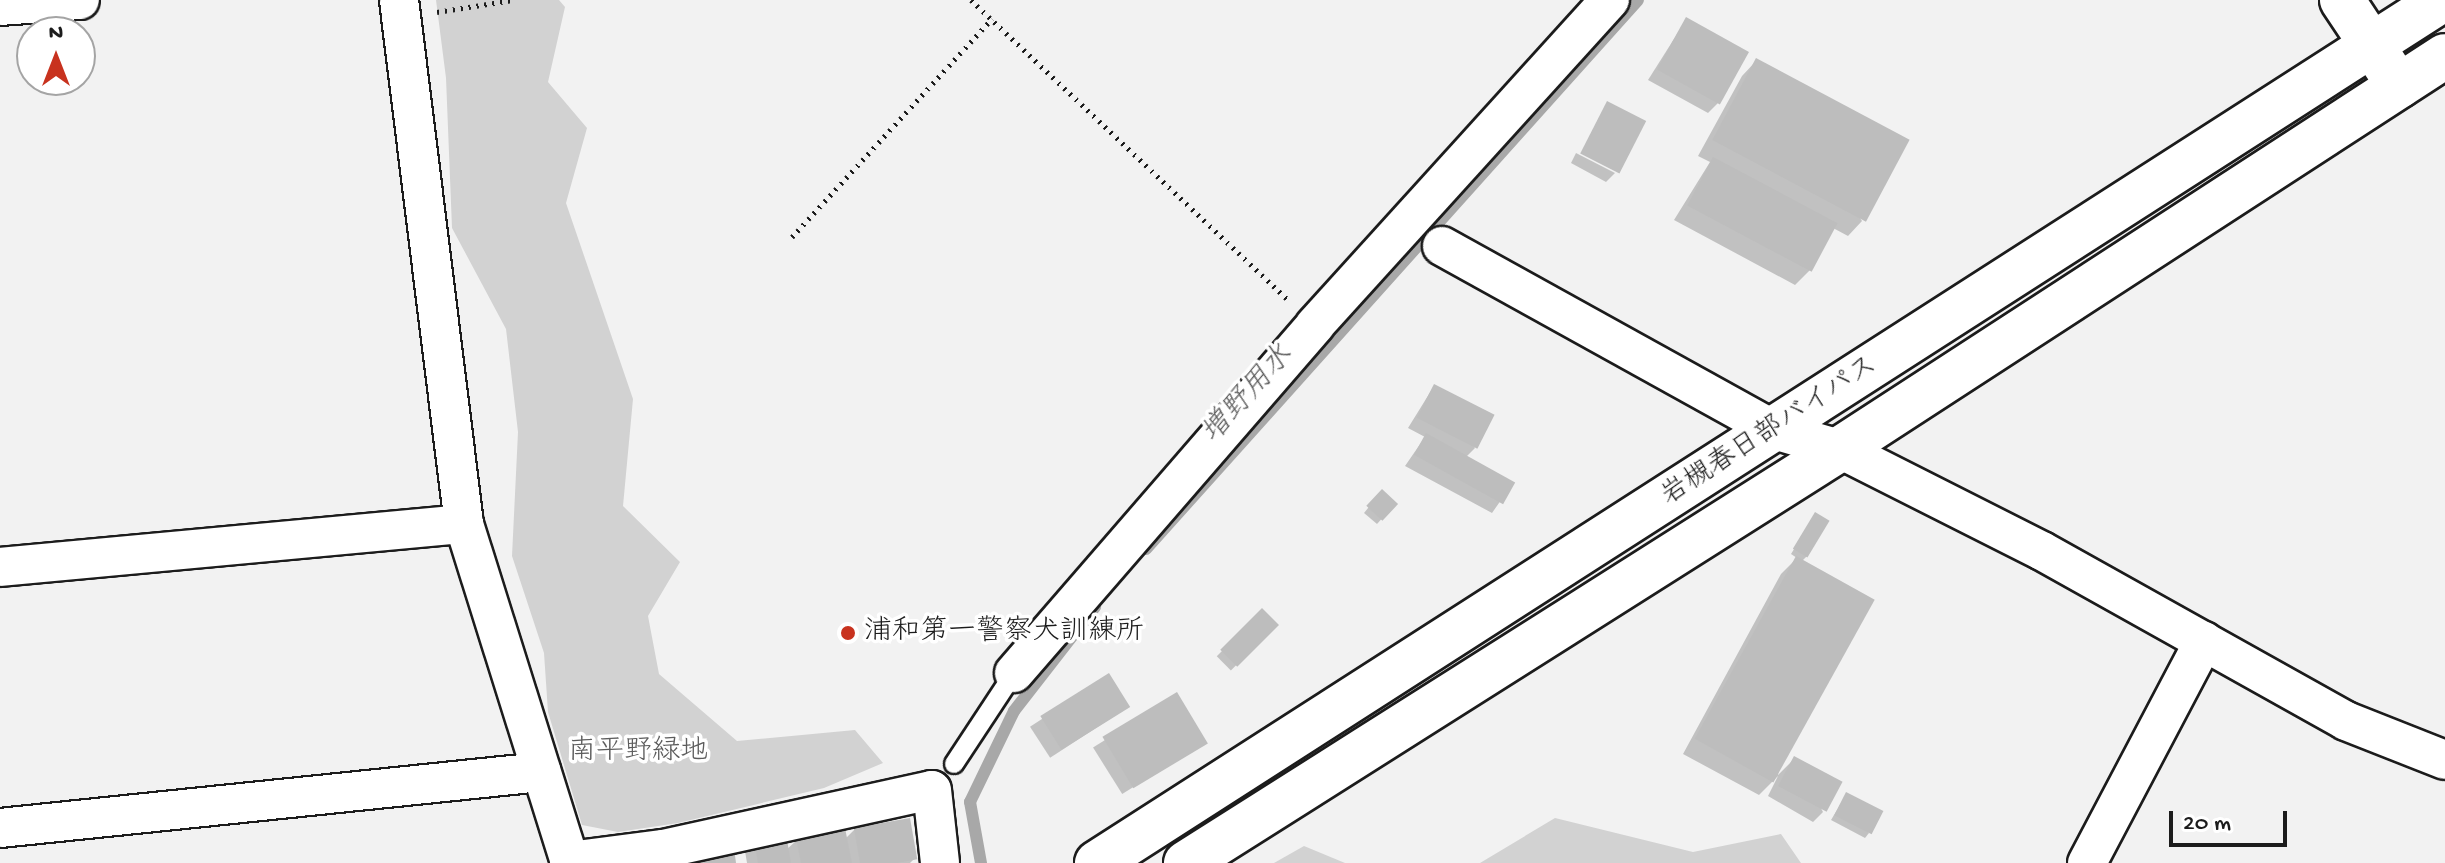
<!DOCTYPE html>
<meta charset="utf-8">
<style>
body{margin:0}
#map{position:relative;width:2445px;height:863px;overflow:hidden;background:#f2f2f2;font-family:"Gochi Hand","Klee One",sans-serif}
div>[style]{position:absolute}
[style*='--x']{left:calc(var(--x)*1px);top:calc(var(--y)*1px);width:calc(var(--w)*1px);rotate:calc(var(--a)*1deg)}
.green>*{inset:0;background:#d2d2d2}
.shadow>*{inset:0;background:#0003;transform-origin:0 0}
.stream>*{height:12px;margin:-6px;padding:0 6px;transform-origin:6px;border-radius:6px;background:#a8a8a8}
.building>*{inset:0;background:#bdbdbd;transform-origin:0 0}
.path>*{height:5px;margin-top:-2.5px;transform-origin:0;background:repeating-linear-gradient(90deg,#1c1c1c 0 2px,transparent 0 8px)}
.roads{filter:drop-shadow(2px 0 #1c1c1c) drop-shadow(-2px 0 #1c1c1c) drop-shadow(0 2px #1c1c1c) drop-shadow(0 -2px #1c1c1c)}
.service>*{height:18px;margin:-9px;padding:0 9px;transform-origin:9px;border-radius:9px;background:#fff}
.minor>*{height:38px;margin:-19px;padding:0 19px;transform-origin:19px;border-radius:19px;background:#fff}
.primary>*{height:44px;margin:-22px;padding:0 22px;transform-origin:22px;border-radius:22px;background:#fff}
.trunk>*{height:44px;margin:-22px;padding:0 22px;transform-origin:22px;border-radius:22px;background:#fff}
.dots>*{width:22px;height:22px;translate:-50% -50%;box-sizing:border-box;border:4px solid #fff;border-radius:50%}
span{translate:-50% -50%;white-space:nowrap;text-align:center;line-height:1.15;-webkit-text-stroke:7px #fff;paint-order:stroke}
.street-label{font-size:28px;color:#1c1c1c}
.poi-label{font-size:28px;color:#1c1c1c}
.left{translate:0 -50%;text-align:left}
.park-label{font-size:28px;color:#5c5c5c}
.water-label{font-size:30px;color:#5b5b5b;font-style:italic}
.north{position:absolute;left:16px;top:16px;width:80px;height:80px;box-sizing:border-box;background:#fff;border:2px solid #a4a4a4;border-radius:50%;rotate:0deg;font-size:22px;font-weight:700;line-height:32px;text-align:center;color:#1c1c1c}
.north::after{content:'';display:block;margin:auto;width:28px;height:36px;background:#c8321e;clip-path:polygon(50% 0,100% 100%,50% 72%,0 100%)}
.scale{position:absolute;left:2169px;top:811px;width:118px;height:36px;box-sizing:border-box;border:4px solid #1c1c1c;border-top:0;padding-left:10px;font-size:24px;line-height:28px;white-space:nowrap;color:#1c1c1c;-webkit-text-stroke:6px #fff;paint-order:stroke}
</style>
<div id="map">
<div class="green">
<i style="clip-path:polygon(436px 0,559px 0,565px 7px,548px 82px,587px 128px,566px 203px,633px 399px,623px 506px,680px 562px,648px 616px,659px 674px,737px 741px,855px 730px,883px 763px,824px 788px,678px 823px,618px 832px,582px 825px,548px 712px,544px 653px,512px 556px,518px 432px,506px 329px,452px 228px,446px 78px)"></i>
<i style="clip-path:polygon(1555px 818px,1693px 852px,1781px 834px,1801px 863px,1480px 863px)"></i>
<i style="clip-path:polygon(1304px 846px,1345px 863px,1274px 863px)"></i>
</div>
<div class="shadow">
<i style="clip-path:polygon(1686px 20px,1718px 103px,1708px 113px,1648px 80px)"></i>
<i style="clip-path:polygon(1756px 61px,1862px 221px,1848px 236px,1833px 228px,1810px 270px,1795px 285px,1674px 220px,1710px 162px,1698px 156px,1742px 76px)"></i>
<i style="left:1608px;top:103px;width:40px;height:56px;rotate:28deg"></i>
<i style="clip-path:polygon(1576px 153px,1615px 173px,1606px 182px,1571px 163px)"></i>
<i style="clip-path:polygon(1434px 386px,1475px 448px,1466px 457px,1513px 483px,1492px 513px,1405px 466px,1425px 437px,1408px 428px)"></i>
<i style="clip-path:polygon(1377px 497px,1395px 504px,1377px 524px,1364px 513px)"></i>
<i style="clip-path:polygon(1815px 515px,1807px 556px,1801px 562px,1778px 775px,1795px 758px,1823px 812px,1813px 822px,1768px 796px,1778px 776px,1759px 795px,1683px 754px,1781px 574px,1797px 558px,1791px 554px)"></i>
<i style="left:1262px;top:611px;width:20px;height:64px;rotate:45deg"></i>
<i style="left:1108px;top:676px;width:37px;height:93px;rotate:57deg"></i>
<i style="left:1177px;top:695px;width:55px;height:99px;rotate:58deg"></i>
<i style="clip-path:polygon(1846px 795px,1869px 833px,1865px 838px,1831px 820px)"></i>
<i style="clip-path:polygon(855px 829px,915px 858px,910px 863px,747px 863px,744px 845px,786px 850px,797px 840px,845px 839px)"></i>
</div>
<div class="stream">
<i style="--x:1146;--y:549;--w:737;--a:-48.13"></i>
<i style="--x:981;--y:863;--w:62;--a:-100.2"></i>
<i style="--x:970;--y:802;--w:101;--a:-64.2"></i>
<i style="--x:1014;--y:711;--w:132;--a:-52.1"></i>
</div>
<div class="building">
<i style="left:1686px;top:17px;width:72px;height:60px;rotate:29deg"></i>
<i style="left:1756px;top:58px;width:174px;height:93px;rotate:28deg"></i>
<i style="left:1607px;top:101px;width:44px;height:59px;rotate:27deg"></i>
<i style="left:1713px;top:157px;width:141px;height:55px;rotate:28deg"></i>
<i style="left:1434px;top:384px;width:68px;height:38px;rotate:27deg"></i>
<i style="left:1426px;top:433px;width:102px;height:25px;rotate:29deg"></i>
<i style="left:1382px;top:489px;width:22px;height:23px;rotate:43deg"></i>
<i style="left:1815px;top:512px;width:17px;height:43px;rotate:31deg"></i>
<i style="left:1796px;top:556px;width:90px;height:209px;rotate:29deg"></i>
<i style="left:1262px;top:608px;width:24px;height:59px;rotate:45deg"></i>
<i style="left:1109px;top:673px;width:40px;height:81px;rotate:58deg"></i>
<i style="left:1177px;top:692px;width:60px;height:87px;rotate:59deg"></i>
<i style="left:1794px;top:756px;width:55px;height:34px;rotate:28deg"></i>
<i style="left:1846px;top:792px;width:42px;height:26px;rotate:27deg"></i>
<i style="left:910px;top:818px;width:42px;height:57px;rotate:80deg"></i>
<i style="clip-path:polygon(785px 828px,791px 863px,758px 863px,753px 833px)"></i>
<i style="clip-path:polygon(845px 828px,852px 863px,801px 863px,796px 838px)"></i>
<i style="clip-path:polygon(734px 848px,736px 863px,695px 863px,694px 853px)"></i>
</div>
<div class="path">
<i style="--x:971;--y:0;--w:435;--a:43.4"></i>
<i style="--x:437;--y:12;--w:77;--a:-9"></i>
<i style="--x:792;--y:237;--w:296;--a:-47.5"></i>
</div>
<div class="roads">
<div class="service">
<i style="--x:954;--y:764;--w:109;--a:-56.6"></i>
</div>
<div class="minor">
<i style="--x:399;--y:0;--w:528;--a:82.93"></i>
<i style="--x:464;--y:524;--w:355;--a:72.6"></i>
<i style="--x:0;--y:6;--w:80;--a:-4.3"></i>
<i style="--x:1442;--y:246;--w:380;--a:29"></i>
<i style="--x:1774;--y:430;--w:69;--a:16.1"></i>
<i style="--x:1840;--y:449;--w:226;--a:26.8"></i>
<i style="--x:2042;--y:551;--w:348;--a:29.2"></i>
<i style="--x:2346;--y:721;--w:106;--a:21.5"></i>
<i style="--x:0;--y:567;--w:466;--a:-5.3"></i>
<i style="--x:1014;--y:673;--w:460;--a:-49.1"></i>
<i style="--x:1315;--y:325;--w:439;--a:-47.8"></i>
<i style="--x:0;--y:828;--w:544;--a:-5.91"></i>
<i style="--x:569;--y:861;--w:95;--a:-7.3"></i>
<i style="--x:663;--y:849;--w:275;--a:-12.4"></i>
<i style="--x:932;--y:790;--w:73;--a:83.7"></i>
<i style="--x:2087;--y:863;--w:251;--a:-62.2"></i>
</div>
<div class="primary">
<i style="--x:2342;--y:0;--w:103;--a:56.5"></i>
</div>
<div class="trunk">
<i style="--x:1097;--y:863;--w:1598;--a:-32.69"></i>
<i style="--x:1186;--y:863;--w:774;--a:-32.33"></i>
<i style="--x:1840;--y:449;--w:721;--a:-33.01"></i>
</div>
</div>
<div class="dots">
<i style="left:848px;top:633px;background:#c8321e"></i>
</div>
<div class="street-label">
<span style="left:1770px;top:432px;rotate:-33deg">岩槻春日部バイパス</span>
</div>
<div class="poi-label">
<span class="left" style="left:864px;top:633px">浦和第一警察犬訓練所</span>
</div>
<div class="park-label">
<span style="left:638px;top:753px">南平野緑地</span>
</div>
<div class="water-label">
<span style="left:1249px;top:396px;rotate:-48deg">増野用水</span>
</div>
<div class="north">N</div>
<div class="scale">20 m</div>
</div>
